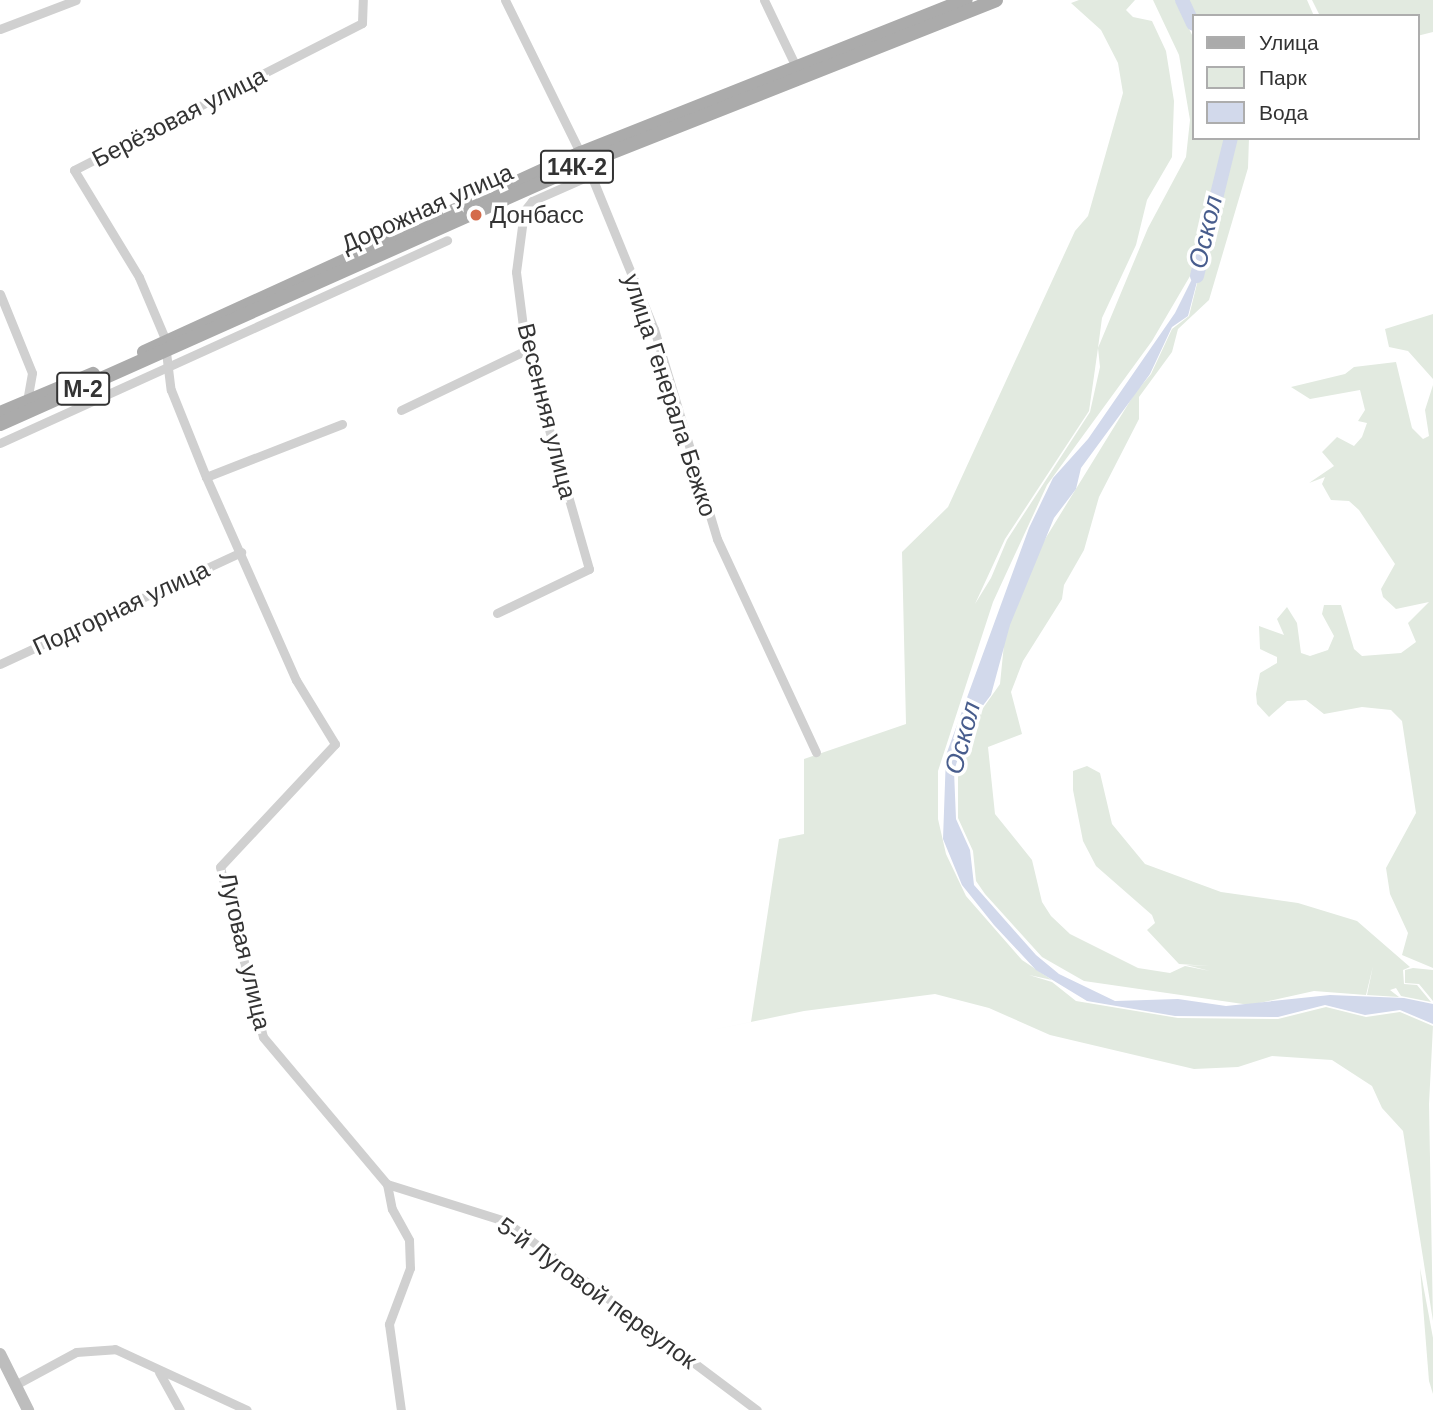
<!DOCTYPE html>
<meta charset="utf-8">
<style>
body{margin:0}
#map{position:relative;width:1433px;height:1410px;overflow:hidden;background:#fff;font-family:Helvetica,sans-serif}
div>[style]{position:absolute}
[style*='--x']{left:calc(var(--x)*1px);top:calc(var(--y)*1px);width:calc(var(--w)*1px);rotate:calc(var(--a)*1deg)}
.green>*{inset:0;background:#e2eae0}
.water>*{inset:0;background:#d2d9eb}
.river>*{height:14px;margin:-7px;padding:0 7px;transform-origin:7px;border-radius:7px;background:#d2d9eb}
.street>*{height:9px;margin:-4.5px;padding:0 4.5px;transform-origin:4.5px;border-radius:4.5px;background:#d0d0d0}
.secondary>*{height:12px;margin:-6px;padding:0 6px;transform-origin:6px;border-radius:6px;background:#bdbdbd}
.primary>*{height:14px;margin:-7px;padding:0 7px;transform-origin:7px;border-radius:7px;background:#ababab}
.dots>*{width:19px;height:19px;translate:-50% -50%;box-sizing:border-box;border:4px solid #fff;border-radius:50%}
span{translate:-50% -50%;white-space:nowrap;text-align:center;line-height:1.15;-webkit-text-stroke:7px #fff;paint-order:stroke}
.shield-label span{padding:2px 5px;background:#fff;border:2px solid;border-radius:5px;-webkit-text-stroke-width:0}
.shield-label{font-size:23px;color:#333;font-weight:700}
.street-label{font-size:24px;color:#333}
.poi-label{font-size:24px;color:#333}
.left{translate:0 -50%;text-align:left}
.water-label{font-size:26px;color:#485d8d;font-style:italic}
.legend{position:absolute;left:1192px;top:14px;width:228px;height:126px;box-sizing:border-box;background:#fff;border:2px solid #adadad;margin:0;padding:9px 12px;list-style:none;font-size:21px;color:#333}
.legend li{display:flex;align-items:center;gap:14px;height:35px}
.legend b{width:35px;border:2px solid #adadad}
</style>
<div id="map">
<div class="green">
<i style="clip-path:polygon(evenodd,1079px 0,1135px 0,1126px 10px,1133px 17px,1152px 21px,1166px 51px,1174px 101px,1172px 157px,1147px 200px,1136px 245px,1102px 318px,1098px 348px,1148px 228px,1186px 157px,1190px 120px,1179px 55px,1153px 0,1175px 0,1193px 37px,1193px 138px,1226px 138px,1193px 271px,1152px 341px,1047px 485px,993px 602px,938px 771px,938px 819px,946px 854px,966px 896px,1022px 960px,1052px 980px,1029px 975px,1052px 982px,1076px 1001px,1178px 1018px,1278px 1019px,1326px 1007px,1366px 1017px,1400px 1012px,1433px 1026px,1429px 1104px,1433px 1321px,1403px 1131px,1382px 1108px,1372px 1086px,1332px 1060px,1272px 1056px,1238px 1067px,1194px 1069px,1050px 1035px,989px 1008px,935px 994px,804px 1011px,683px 1036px,751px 1022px,779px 839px,804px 834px,804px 759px,906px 724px,902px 552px,948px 507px,1075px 231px,1088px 216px,1123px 93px,1118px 63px,1101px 30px,1071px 3px,1079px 0,1098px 348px,1100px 367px,1090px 412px,1007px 540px,991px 578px,975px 604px,1005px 539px,1089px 411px,1098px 348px)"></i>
<i style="clip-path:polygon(1183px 0,1307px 0,1314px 16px,1193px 20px)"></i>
<i style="clip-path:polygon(1312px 0,1433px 0,1433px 32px,1417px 36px,1417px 16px,1320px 16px)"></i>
<i style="clip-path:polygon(1233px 138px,1249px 138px,1248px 168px,1209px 300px,1178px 329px,1172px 352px,1139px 397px,1139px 419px,1099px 497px,1084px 550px,1064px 585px,1062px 599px,1023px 661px,1011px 692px,1022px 734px,988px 747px,995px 814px,1032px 860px,1042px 902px,1051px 916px,1070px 934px,1138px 968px,1170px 973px,1185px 966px,1210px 971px,1186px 965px,1210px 966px,1179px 964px,1147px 930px,1155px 923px,1152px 915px,1096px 866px,1083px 841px,1073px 790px,1073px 771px,1087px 766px,1100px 773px,1112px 824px,1145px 864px,1221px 892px,1298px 903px,1357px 921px,1410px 967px,1403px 970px,1404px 984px,1417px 985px,1431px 1002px,1401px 996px,1396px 988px,1390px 990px,1399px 997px,1367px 995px,1373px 966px,1366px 995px,1314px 991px,1250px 1005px,1084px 981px,1042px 957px,985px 894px,976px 881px,973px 851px,958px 818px,958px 771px,974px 721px,1000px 684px,1005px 634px,1034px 557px,1135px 393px,1151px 374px,1172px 329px,1189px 316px)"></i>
<i style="clip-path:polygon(1433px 314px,1433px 379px,1408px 351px,1389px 347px,1385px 329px)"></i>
<i style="clip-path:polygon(1396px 362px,1412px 428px,1423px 439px,1429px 436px,1425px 410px,1433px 385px,1433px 968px,1402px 955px,1408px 933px,1390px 894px,1386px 868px,1416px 813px,1402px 721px,1391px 710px,1362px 707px,1324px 714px,1306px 700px,1287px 701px,1269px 717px,1257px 704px,1256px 694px,1260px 673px,1277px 663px,1277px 657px,1260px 649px,1259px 626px,1284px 635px,1277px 619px,1287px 607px,1297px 623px,1301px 653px,1310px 656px,1328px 650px,1334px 636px,1322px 614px,1324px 605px,1341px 605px,1354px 649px,1362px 656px,1401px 653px,1416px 642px,1408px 623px,1429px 602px,1396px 609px,1383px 597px,1381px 589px,1395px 564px,1359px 510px,1349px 501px,1331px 500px,1322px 484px,1325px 477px,1309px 483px,1334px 466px,1322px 452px,1337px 437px,1354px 446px,1362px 437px,1367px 423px,1358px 421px,1365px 410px,1360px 390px,1310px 399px,1291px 387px,1345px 374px,1354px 367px)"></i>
<i style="clip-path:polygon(1413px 968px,1433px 970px,1433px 1001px,1419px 984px,1405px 983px,1405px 970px)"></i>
<i style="clip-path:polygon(1420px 1268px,1433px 1338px,1433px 1394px,1429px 1381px)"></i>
</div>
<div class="water">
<i style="clip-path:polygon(1204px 255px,1188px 316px,1172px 327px,1150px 374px,1081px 468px,1076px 489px,1054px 518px,1010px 625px,991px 695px,969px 724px,954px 771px,956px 819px,970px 850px,974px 885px,1036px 955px,1059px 974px,1115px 1001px,1178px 999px,1226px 1006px,1330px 995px,1404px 998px,1433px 1004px,1433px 1024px,1400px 1010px,1365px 1015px,1325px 1005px,1278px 1017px,1175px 1016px,1087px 1001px,1036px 970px,994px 925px,962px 885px,943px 839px,946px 755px,1029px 528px,1053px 478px,1088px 439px,1175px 313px)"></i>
</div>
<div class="river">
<i style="--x:1182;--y:0;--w:26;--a:65"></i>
<i style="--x:1197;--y:276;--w:142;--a:-76.2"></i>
</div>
<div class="street">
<i style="--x:505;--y:0;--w:195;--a:63.8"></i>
<i style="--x:591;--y:175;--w:166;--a:67.8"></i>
<i style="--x:654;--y:329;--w:219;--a:73.3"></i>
<i style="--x:717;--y:539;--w:235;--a:65.1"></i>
<i style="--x:764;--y:0;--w:79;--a:64.4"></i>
<i style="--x:0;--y:29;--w:81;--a:-20.9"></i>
<i style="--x:0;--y:294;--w:85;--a:67.9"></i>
<i style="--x:32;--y:373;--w:27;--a:100"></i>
<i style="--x:166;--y:341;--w:69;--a:-112.9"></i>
<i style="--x:139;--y:277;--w:125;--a:-121.3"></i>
<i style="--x:74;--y:170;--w:323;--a:-27"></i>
<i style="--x:362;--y:23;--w:23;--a:-88"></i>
<i style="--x:166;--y:352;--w:38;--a:83"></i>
<i style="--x:171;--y:390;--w:94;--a:68.1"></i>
<i style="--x:206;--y:477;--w:222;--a:66.1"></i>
<i style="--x:296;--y:680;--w:75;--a:58.6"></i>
<i style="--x:335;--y:744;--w:168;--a:133.1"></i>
<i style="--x:220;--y:867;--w:175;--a:75.8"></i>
<i style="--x:263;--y:1037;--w:192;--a:49.9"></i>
<i style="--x:387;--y:1184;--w:25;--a:79"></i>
<i style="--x:392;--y:1209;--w:35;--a:61"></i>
<i style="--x:409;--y:1240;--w:28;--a:88"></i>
<i style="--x:410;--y:1268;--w:60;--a:110.6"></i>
<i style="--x:389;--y:1324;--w:87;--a:82.1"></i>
<i style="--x:401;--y:410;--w:139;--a:-25.6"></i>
<i style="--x:0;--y:443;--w:491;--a:-24.4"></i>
<i style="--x:206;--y:477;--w:146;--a:-21.3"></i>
<i style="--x:497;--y:613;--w:102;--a:-25.6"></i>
<i style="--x:589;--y:569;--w:228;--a:-106"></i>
<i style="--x:526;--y:350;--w:79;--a:-97.3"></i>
<i style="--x:516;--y:272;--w:62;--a:-82.5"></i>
<i style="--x:524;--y:211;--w:13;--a:-51"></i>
<i style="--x:532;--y:201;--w:64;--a:-23.8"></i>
<i style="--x:0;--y:664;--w:266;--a:-24.9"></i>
<i style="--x:387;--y:1184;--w:124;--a:17.4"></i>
<i style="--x:505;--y:1221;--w:315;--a:36.9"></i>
<i style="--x:159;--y:1372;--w:43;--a:61.1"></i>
<i style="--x:15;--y:1385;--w:69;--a:-28.4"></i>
<i style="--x:76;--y:1352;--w:39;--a:-4"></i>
<i style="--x:115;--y:1349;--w:145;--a:24.8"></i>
</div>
<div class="secondary">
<i style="--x:0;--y:1354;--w:63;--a:63.4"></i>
</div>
<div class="primary">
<i style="--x:144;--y:352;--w:480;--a:-24.5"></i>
<i style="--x:581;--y:153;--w:414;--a:-21.7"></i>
<i style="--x:0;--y:413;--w:101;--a:-22.8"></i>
<i style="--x:0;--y:424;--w:641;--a:-24.04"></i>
<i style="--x:585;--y:163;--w:442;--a:-21.6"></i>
</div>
<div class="dots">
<i style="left:476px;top:215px;background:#d46b4b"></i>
</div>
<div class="shield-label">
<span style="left:577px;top:167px">14К-2</span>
<span style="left:83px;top:389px">М-2</span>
</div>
<div class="street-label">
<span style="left:179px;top:117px;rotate:-27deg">Берёзовая улица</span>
<span style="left:427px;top:208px;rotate:-24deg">Дорожная улица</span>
<span style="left:670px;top:395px;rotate:72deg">улица Генерала Бежко</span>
<span style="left:547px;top:411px;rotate:76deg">Весенняя улица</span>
<span style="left:121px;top:608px;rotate:-25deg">Подгорная улица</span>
<span style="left:245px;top:951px;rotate:77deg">Луговая улица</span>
<span style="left:597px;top:1293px;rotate:36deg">5-й Луговой переулок</span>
</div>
<div class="poi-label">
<span class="left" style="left:490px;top:215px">Донбасс</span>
</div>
<div class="water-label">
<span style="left:1206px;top:232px;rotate:-77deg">Оскол</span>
<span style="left:963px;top:738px;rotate:-75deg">Оскол</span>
</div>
<ul class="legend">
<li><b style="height:9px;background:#ababab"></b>Улица</li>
<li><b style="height:19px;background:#e2eae0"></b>Парк</li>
<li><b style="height:19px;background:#d2d9eb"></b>Вода</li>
</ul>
</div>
